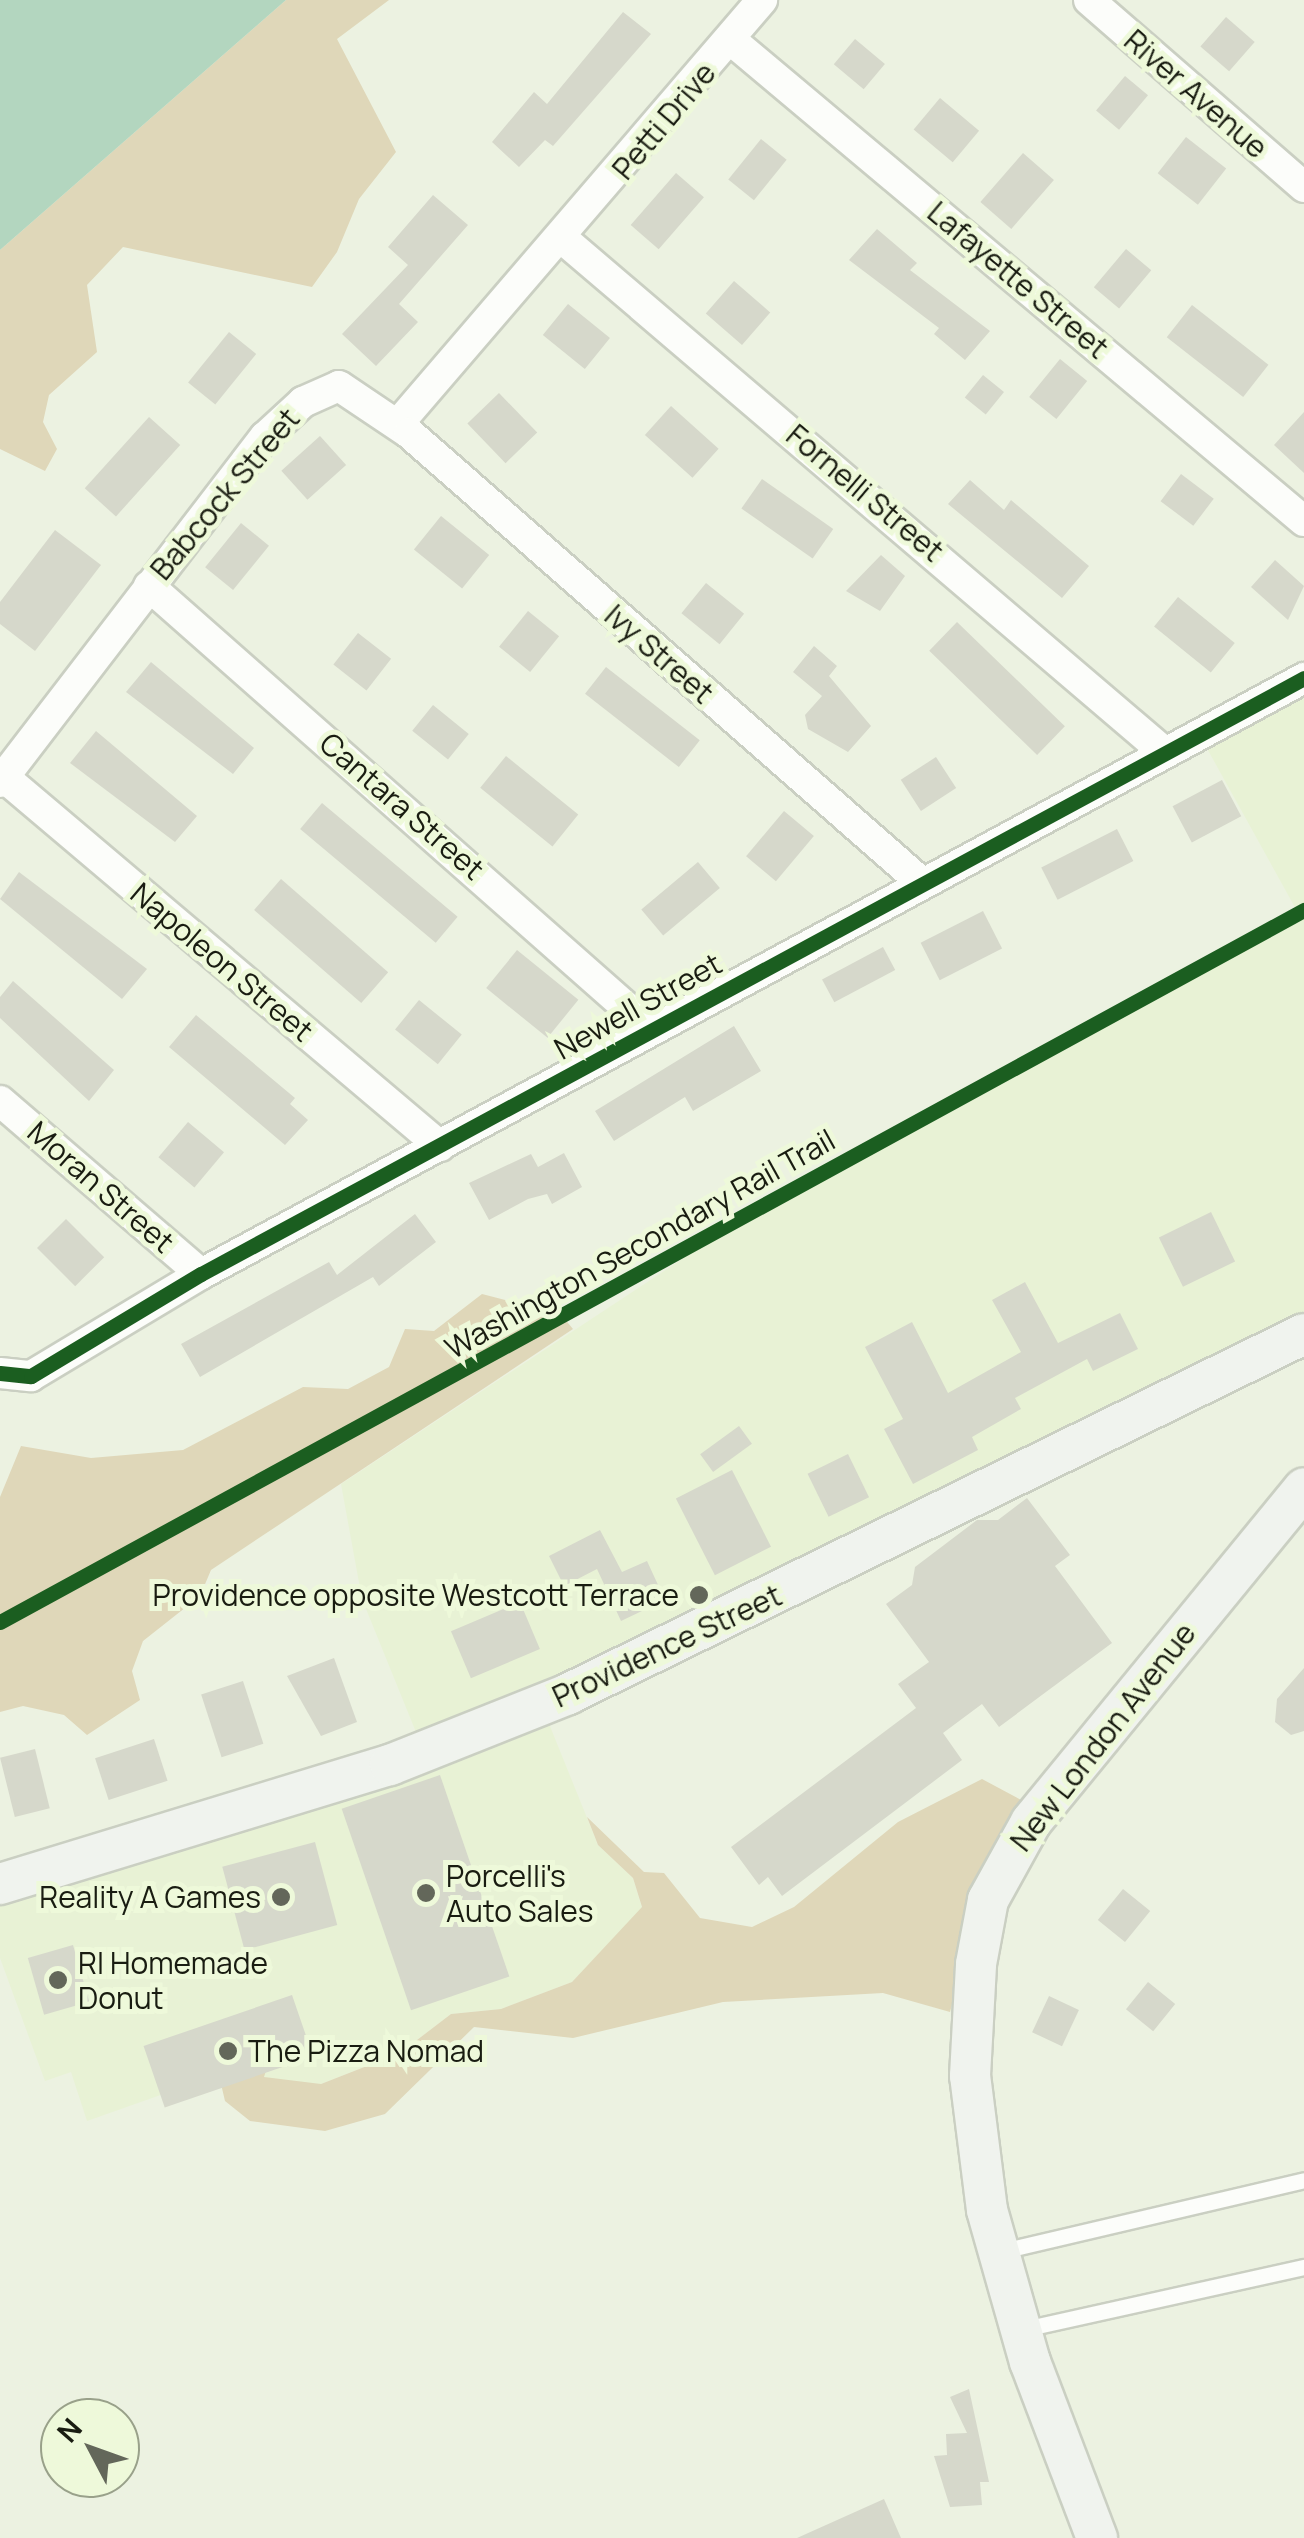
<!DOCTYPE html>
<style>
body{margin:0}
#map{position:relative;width:1304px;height:2538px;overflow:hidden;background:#ecf2e1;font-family:Manrope,sans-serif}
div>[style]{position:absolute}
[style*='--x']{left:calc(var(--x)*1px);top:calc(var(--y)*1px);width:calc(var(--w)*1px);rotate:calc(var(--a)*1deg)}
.built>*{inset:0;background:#e8f2d5}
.green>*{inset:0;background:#dfd7b9}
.water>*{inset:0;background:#b3d6bf}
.building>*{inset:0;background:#d6d8cb;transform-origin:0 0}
.roads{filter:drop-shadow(2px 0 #cacfc2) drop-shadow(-2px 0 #cacfc2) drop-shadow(0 2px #cacfc2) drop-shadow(0 -2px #cacfc2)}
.lane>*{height:15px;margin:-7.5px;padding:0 7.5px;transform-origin:7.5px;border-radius:7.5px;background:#fcfdfa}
.street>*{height:30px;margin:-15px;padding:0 15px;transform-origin:15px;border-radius:15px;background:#fcfdfa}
.secondary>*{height:40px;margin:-20px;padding:0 20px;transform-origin:20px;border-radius:20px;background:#f0f3ee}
.cycleway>*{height:15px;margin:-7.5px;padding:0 7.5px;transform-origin:7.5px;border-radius:7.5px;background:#1b5e20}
.dots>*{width:28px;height:28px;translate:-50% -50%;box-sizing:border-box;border:5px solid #eef9da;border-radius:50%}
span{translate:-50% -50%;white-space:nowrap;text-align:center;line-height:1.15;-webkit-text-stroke:10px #eef9da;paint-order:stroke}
.street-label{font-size:30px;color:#191c11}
.poi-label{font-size:30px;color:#191c11}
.right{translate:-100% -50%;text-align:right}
.left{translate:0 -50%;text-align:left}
.north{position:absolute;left:40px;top:2398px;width:100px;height:100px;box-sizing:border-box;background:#eef9da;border:2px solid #99a18a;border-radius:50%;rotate:311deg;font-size:28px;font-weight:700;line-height:40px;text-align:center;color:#191c11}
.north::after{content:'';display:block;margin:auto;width:35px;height:45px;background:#63675a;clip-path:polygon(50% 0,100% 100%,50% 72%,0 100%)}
</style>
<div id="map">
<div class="built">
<i style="clip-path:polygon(1304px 675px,1304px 1332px,541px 1704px,598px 1845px,633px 1878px,642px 1908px,572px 1982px,501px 2009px,451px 2014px,400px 2053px,321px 2084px,275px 2083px,263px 2076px,271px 2056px,87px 2121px,71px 2072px,45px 2081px,0 1958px,0 1883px,420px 1742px,362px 1599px,341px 1484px,746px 1217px,1302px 920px,1199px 734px)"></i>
</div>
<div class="green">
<i style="clip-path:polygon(286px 0,389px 0,337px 39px,396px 152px,359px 199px,337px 252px,312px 287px,123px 247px,87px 285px,97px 352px,49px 395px,43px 422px,57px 449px,45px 471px,0 449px,0 250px)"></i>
<i style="clip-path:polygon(543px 1293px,573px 1329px,211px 1570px,200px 1596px,143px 1641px,132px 1671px,140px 1700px,87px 1735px,64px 1715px,23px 1706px,0 1712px,0 1497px,21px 1446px,91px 1458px,183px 1450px,303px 1387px,348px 1389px,389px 1367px,405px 1329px,434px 1331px,482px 1294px,520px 1304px)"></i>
<i style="clip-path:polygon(982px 1779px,1036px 1808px,963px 1962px,950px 2012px,883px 1993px,723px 2002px,573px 2038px,474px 2027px,385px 2114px,325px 2131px,250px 2121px,225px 2101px,221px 2084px,271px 2055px,264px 2077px,321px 2084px,400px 2053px,451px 2014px,501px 2009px,572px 1982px,642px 1907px,633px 1878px,598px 1845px,587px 1817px,644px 1872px,664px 1873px,700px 1918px,752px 1927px,794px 1907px,898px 1822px)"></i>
</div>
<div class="water">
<i style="clip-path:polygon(0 0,286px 0,0 250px)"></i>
</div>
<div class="building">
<i style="clip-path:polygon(623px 12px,651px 34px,553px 146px,545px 140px,519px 167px,492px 142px,534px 92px,547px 104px)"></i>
<i style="left:1226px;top:17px;width:38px;height:39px;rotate:41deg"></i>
<i style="left:855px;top:39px;width:39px;height:33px;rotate:40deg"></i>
<i style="left:1125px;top:76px;width:30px;height:45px;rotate:40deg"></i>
<i style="left:940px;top:98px;width:51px;height:41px;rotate:40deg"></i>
<i style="left:1186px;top:137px;width:51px;height:46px;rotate:38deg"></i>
<i style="left:761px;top:139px;width:33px;height:52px;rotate:39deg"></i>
<i style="left:1023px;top:153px;width:41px;height:65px;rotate:41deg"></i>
<i style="left:676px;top:173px;width:37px;height:69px;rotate:41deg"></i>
<i style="clip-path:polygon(433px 195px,468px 225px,399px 304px,418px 322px,376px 366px,342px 334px,408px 265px,388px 247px)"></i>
<i style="clip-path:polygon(877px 229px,917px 263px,910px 270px,990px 331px,965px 360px,934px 334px,939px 328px,849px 260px)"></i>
<i style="left:1126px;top:249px;width:33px;height:50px;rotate:40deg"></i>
<i style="left:734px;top:281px;width:48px;height:43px;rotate:41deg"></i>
<i style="left:568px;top:304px;width:54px;height:40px;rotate:39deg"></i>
<i style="left:1192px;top:305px;width:97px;height:41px;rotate:38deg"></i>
<i style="left:229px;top:332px;width:35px;height:65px;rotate:39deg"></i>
<i style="left:1060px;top:359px;width:35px;height:49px;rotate:39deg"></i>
<i style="left:983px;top:375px;width:27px;height:29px;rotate:39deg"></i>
<i style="left:499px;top:393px;width:55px;height:44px;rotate:46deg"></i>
<i style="left:671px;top:406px;width:64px;height:39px;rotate:42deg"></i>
<i style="clip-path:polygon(1304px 412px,1304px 473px,1274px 445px)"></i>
<i style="left:149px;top:417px;width:42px;height:96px;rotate:42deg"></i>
<i style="left:320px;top:436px;width:39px;height:52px;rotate:48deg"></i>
<i style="left:1181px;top:474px;width:41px;height:34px;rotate:37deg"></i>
<i style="left:762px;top:479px;width:87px;height:36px;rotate:35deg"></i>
<i style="clip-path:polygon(970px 480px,1004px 510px,1011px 500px,1089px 566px,1062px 598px,948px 504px)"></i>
<i style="left:441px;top:516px;width:62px;height:43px;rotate:39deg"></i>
<i style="left:241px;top:523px;width:36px;height:57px;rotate:39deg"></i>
<i style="clip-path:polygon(55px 530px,101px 565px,35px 651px,0 624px,0 602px)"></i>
<i style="clip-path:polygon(881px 555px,905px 576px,880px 611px,846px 591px)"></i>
<i style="clip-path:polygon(1275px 560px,1304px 586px,1288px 620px,1251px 587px)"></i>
<i style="left:706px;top:583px;width:49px;height:39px;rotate:39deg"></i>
<i style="left:1178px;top:597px;width:73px;height:38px;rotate:39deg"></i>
<i style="left:528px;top:611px;width:40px;height:46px;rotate:39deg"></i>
<i style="left:957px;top:622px;width:150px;height:40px;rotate:44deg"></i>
<i style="left:358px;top:633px;width:42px;height:40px;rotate:38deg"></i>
<i style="clip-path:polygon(814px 646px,837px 666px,829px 676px,871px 726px,848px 752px,808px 729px,805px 715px,822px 696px,793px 672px)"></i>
<i style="clip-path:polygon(151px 662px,254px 748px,233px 774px,126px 692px)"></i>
<i style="left:606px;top:667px;width:119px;height:34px;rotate:38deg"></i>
<i style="left:433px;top:705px;width:46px;height:33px;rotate:39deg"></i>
<i style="clip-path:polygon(96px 731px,197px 816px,175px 842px,70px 763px)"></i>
<i style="left:506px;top:756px;width:93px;height:41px;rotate:39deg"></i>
<i style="left:936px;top:757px;width:37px;height:42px;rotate:57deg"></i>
<i style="left:1222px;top:780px;width:41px;height:56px;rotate:62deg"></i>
<i style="left:322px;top:803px;width:177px;height:34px;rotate:40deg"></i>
<i style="left:784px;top:811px;width:39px;height:59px;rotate:40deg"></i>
<i style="left:1117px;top:829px;width:36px;height:85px;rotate:63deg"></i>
<i style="left:698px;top:862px;width:34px;height:74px;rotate:50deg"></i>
<i style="clip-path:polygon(19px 872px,147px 969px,122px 999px,0 899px)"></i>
<i style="left:281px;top:879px;width:142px;height:41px;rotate:41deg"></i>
<i style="left:983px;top:911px;width:42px;height:70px;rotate:63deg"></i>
<i style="left:883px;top:947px;width:26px;height:69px;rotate:62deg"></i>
<i style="left:517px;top:950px;width:79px;height:49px;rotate:39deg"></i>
<i style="clip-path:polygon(13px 981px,114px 1070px,89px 1101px,0 1018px,0 997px)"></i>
<i style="left:419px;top:1000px;width:55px;height:38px;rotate:39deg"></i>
<i style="clip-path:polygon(196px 1015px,295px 1098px,290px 1104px,308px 1120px,285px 1145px,169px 1047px)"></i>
<i style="clip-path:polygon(734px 1026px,761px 1071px,693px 1111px,685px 1097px,614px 1141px,595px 1111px)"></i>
<i style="left:188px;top:1122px;width:47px;height:46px;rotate:40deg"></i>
<i style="clip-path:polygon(564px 1153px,582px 1187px,552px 1204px,547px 1194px,528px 1199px,489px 1220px,469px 1183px,531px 1154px,538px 1167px)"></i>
<i style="left:1211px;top:1212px;width:55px;height:58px;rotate:64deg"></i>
<i style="clip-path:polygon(415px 1214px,436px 1242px,379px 1286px,373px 1277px,200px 1377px,181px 1344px,329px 1262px,337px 1275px)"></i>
<i style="left:66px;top:1219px;width:54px;height:41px;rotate:45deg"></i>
<i style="clip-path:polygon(1025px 1282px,1058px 1343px,1120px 1313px,1138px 1349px,1093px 1371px,1087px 1359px,1015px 1398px,1021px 1409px,972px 1437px,978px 1450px,913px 1484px,884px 1429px,903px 1419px,865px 1347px,912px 1322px,948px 1393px,1021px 1352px,992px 1300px)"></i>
<i style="left:739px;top:1426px;width:22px;height:48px;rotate:54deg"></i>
<i style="left:848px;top:1454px;width:48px;height:45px;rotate:64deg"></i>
<i style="left:732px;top:1470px;width:86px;height:63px;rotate:63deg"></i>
<i style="clip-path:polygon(1027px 1498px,1070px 1555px,1055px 1566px,1112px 1643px,999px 1727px,982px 1704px,943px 1733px,962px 1760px,782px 1896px,768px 1877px,759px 1885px,731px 1847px,916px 1708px,898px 1684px,929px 1662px,886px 1604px,912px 1585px,915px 1567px,977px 1520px,998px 1520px)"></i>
<i style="clip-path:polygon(600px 1530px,622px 1572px,647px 1561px,665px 1600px,621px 1621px,597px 1569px,564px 1586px,549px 1556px)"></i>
<i style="left:520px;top:1602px;width:51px;height:75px;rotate:67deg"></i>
<i style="clip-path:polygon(334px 1658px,357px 1722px,321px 1736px,287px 1676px)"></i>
<i style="clip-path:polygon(1304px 1668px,1304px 1731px,1291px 1735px,1275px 1722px,1277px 1699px)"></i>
<i style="left:243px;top:1681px;width:66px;height:44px;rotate:72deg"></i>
<i style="left:154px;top:1739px;width:44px;height:62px;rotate:72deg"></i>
<i style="left:35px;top:1749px;width:61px;height:36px;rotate:76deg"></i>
<i style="left:440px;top:1775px;width:213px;height:104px;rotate:71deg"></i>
<i style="left:315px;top:1842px;width:86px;height:96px;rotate:75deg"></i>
<i style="left:1123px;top:1889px;width:35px;height:40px;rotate:39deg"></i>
<i style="left:73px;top:1945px;width:59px;height:47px;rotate:74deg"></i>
<i style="left:1148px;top:1982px;width:35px;height:35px;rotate:39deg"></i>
<i style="left:292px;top:1995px;width:65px;height:157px;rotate:71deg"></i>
<i style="left:1049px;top:1996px;width:33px;height:40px;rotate:25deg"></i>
<i style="clip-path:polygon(969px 2389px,989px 2482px,980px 2482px,982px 2505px,950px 2507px,934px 2456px,947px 2455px,946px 2434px,967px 2433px,950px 2397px)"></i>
<i style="clip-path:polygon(884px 2499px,901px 2538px,797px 2538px)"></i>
</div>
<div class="roads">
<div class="lane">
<i style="--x:1002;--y:2251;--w:310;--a:-13.2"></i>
<i style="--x:1024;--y:2329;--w:287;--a:-12.5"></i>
</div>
<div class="street">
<i style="--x:1089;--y:0;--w:285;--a:41"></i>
<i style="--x:731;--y:40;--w:748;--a:40.01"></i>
<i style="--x:563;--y:239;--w:789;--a:40.48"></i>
<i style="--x:398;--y:424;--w:559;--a:-49.35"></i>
<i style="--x:149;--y:586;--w:671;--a:41.43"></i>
<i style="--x:5;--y:778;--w:570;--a:40.23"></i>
<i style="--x:0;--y:782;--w:435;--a:-52.5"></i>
<i style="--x:265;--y:437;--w:52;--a:-42.6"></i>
<i style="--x:303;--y:402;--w:39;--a:-24"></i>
<i style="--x:339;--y:386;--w:84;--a:33.9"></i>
<i style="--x:409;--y:433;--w:681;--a:41.25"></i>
<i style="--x:0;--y:1101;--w:265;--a:40.7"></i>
<i style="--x:0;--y:1373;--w:31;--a:6"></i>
<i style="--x:31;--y:1376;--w:198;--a:-31"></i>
<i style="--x:201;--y:1274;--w:1254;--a:-28.38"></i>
</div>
<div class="secondary">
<i style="--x:0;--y:1884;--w:408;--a:-17"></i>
<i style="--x:390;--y:1765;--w:192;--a:-21.7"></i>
<i style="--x:568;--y:1694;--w:819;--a:-26.06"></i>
<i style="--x:1097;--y:2538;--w:188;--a:-110.8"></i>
<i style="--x:1030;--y:2362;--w:158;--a:-105.8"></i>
<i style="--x:987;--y:2210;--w:135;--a:-97.2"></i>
<i style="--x:970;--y:2076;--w:112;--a:-86.9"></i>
<i style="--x:976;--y:1964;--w:65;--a:-79.4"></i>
<i style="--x:988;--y:1900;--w:89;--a:-61.1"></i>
<i style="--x:1031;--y:1822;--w:431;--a:-50.7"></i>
</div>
</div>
<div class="cycleway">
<i style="--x:0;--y:1373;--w:31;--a:6"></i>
<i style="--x:31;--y:1376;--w:198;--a:-31"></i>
<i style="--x:201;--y:1274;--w:1254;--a:-28.38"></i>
<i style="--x:0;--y:1622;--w:1486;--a:-28.64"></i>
</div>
<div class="dots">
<i style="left:699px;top:1595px;background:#63675a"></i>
<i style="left:426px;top:1893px;background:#63675a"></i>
<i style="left:281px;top:1897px;background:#63675a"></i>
<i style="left:58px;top:1980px;background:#63675a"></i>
<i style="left:228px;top:2051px;background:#63675a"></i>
</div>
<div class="street-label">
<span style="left:1196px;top:94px;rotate:41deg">River Avenue</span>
<span style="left:664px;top:121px;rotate:-50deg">Petti Drive</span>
<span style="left:1018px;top:280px;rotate:40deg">Lafayette Street</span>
<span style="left:865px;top:493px;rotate:40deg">Fornelli Street</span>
<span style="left:225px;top:494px;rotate:-50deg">Babcock Street</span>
<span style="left:659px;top:654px;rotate:41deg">Ivy Street</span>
<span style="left:402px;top:806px;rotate:41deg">Cantara Street</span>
<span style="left:222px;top:962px;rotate:40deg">Napoleon Street</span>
<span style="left:638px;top:1006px;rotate:-29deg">Newell Street</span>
<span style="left:101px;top:1187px;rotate:41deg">Moran Street</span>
<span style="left:640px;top:1244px;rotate:-29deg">Washington Secondary Rail Trail</span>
<span style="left:667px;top:1646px;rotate:-25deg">Providence Street</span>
<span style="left:1103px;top:1737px;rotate:-52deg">New London Avenue</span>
</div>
<div class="poi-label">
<span class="right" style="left:679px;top:1595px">Providence opposite Westcott Terrace</span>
<span class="left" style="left:446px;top:1893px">Porcelli's<br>Auto Sales</span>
<span class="right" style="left:261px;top:1897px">Reality A Games</span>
<span class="left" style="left:78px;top:1980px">RI Homemade<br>Donut</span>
<span class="left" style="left:248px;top:2051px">The Pizza Nomad</span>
</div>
<div class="north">N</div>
</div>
